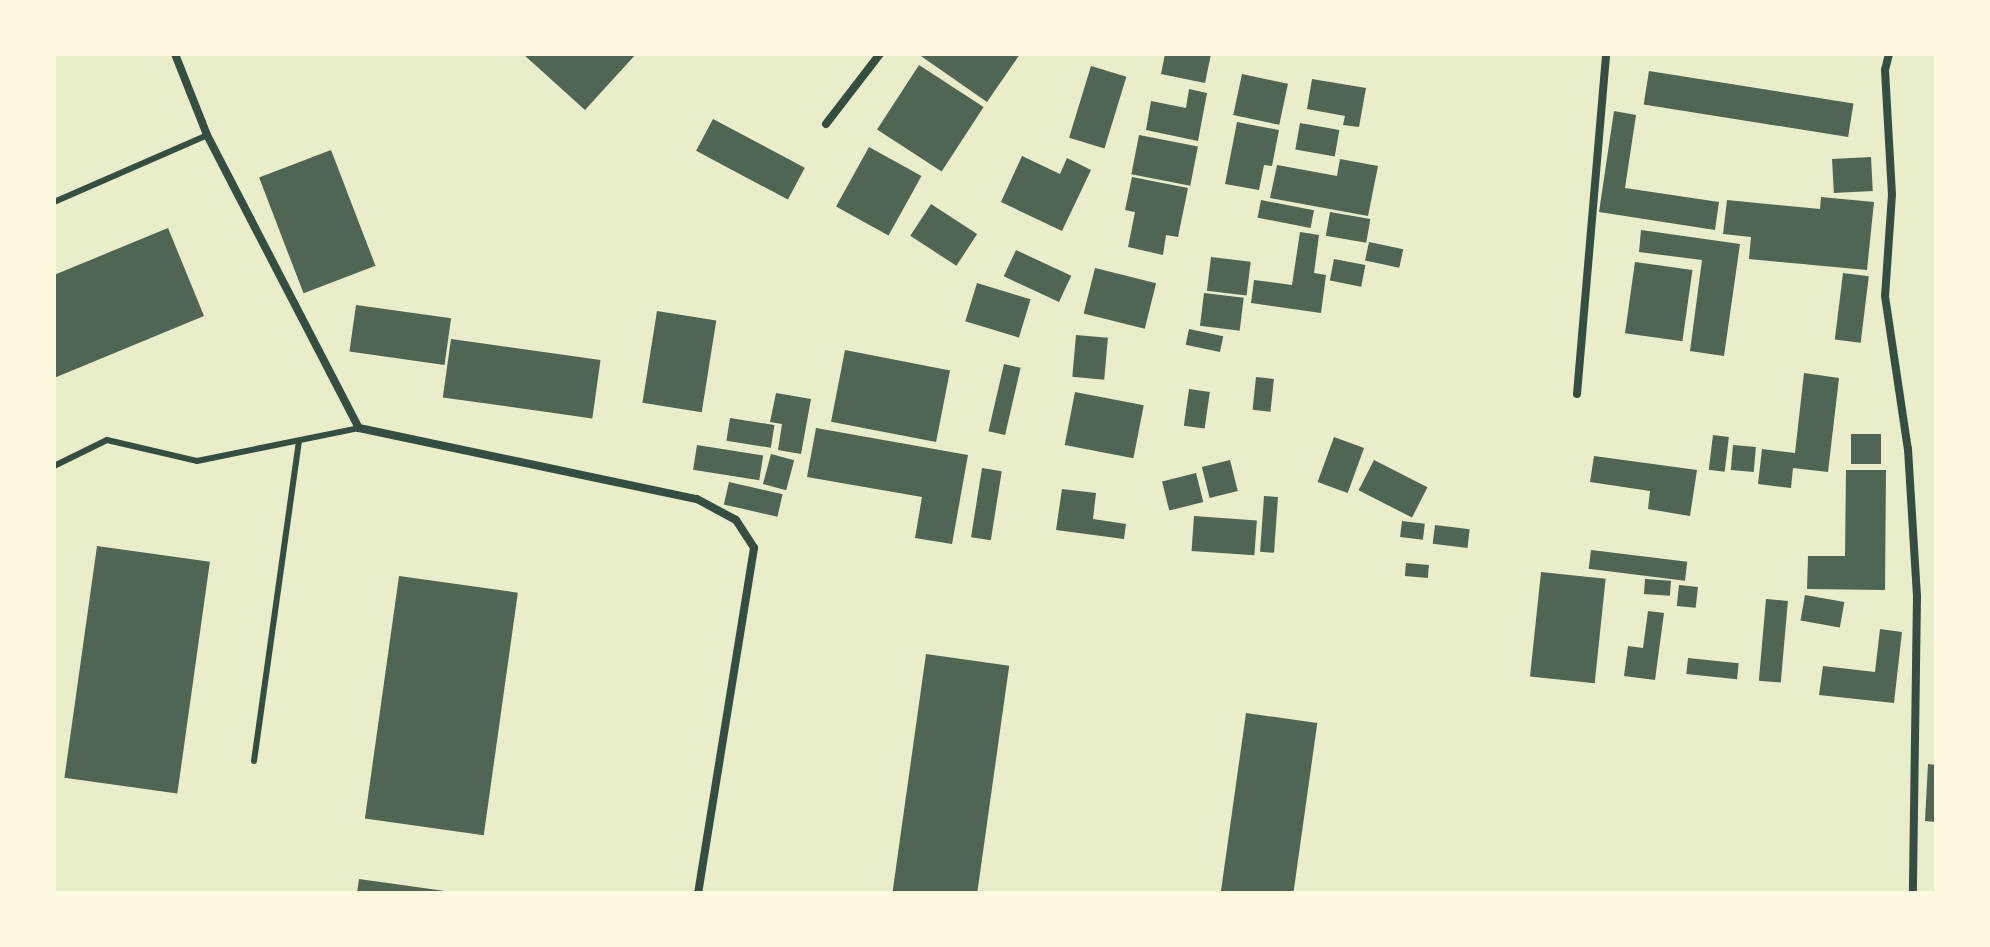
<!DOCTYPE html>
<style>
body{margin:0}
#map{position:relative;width:1990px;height:947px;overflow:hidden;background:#e9edc9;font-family:"Public Sans",sans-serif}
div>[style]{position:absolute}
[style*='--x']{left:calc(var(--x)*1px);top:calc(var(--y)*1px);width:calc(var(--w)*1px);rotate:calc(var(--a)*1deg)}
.building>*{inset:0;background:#4f6655;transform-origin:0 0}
.service>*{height:6px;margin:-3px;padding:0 3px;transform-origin:3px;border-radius:3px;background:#344e41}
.minor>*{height:8px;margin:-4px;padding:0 4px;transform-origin:4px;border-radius:4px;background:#344e41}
span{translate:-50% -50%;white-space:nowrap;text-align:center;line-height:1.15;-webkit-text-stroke:8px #fefae0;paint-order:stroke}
.frame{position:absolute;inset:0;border:56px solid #fefae0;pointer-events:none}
</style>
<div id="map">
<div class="building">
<i style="clip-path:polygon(523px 54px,636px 54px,585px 110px)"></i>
<i style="clip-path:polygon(918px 54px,1020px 54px,987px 102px)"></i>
<i style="clip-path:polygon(1165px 54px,1211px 54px,1205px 83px,1161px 74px)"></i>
<i style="left:919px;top:65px;width:77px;height:77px;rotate:33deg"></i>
<i style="left:1091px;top:66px;width:37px;height:75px;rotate:17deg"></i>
<i style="left:1649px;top:71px;width:207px;height:34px;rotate:9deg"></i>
<i style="left:1242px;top:74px;width:47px;height:42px;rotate:12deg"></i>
<i style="clip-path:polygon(1312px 79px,1366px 88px,1359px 127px,1343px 125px,1345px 116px,1307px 109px)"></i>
<i style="clip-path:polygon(1189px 89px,1207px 93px,1198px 141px,1146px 130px,1151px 101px,1186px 108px)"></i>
<i style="clip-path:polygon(1614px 111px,1636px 115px,1625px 188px,1719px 202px,1715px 230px,1599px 212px)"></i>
<i style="left:713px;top:119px;width:104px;height:36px;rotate:28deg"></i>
<i style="clip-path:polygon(1237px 122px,1279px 130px,1272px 166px,1264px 165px,1259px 190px,1225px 184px)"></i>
<i style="left:1300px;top:123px;width:40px;height:27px;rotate:10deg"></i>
<i style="left:1139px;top:135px;width:60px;height:40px;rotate:11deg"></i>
<i style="left:869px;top:147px;width:60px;height:68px;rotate:29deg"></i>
<i style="left:331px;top:150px;width:124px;height:77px;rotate:69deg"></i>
<i style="clip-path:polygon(1022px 156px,1060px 174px,1067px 158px,1091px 170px,1062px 231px,1001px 202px)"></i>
<i style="left:1871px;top:157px;width:34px;height:39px;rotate:87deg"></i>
<i style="clip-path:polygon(1340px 159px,1378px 166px,1368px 216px,1270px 198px,1277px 165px,1337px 176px)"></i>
<i style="clip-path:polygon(1132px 177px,1188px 188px,1178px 237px,1166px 235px,1163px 255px,1128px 247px,1135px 212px,1125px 210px)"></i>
<i style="clip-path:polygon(1821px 197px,1874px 202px,1867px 270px,1749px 259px,1751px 237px,1723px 234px,1727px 200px,1820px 209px)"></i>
<i style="left:1261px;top:200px;width:54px;height:18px;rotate:11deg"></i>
<i style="left:931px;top:204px;width:55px;height:38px;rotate:33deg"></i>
<i style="left:1330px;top:212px;width:41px;height:24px;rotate:10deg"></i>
<i style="clip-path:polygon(168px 228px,204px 316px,54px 378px,54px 275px)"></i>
<i style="clip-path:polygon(1641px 230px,1740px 244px,1724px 356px,1690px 351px,1702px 260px,1639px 252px)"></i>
<i style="clip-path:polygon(1300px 232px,1319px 235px,1314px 273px,1326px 275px,1321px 313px,1251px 303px,1254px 280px,1292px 285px)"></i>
<i style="left:1369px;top:242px;width:35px;height:19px;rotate:12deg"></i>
<i style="left:1016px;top:250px;width:61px;height:29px;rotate:25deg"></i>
<i style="left:1211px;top:257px;width:40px;height:34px;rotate:7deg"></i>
<i style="left:1334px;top:259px;width:32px;height:22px;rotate:11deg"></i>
<i style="left:1635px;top:262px;width:58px;height:72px;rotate:8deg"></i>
<i style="left:1095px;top:268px;width:63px;height:47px;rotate:14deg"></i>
<i style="left:1843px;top:273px;width:26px;height:67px;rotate:7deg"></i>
<i style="left:977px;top:283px;width:56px;height:40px;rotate:17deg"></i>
<i style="left:1204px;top:293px;width:40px;height:33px;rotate:7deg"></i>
<i style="left:356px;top:305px;width:96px;height:47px;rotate:8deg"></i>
<i style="left:657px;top:311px;width:60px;height:93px;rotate:9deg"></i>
<i style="left:1189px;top:329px;width:35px;height:16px;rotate:12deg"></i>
<i style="left:1076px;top:335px;width:32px;height:42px;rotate:5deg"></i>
<i style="left:451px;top:339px;width:151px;height:59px;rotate:8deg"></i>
<i style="left:845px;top:350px;width:107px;height:73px;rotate:11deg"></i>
<i style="left:1004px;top:364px;width:17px;height:69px;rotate:13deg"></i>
<i style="clip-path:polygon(1804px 373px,1839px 378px,1828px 472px,1793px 468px,1791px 488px,1758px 484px,1762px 449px,1795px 453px)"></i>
<i style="left:1256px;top:377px;width:18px;height:33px;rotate:6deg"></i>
<i style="left:1189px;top:389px;width:21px;height:37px;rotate:8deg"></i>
<i style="left:1075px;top:392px;width:70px;height:54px;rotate:11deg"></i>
<i style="clip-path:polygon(776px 393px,811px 399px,801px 454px,778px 450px,782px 424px,770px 422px)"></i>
<i style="left:730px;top:418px;width:45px;height:23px;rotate:9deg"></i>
<i style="clip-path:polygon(816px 428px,968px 455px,952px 544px,915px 538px,922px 497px,807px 477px)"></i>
<i style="left:1851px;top:434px;width:30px;height:30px"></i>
<i style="left:1713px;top:435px;width:16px;height:35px;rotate:7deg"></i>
<i style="left:1334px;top:437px;width:32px;height:48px;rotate:20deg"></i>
<i style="left:697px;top:445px;width:67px;height:25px;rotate:9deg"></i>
<i style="left:1733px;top:445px;width:23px;height:25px;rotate:5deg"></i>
<i style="left:771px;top:454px;width:24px;height:31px;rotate:15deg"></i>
<i style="clip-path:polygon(1594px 456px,1697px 470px,1690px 516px,1648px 509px,1650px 491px,1590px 482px)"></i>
<i style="left:1230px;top:460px;width:32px;height:29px;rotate:76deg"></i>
<i style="left:1374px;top:460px;width:60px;height:34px;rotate:27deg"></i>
<i style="left:982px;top:468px;width:20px;height:70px;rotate:9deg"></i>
<i style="clip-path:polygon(1846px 470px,1886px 470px,1885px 590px,1807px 589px,1808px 556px,1845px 556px)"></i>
<i style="left:1196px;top:473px;width:30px;height:35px;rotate:76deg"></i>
<i style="left:729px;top:482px;width:55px;height:23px;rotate:13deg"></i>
<i style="clip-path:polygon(1062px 489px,1096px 493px,1093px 519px,1126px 524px,1124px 539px,1056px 530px)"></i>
<i style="left:1264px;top:496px;width:14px;height:56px;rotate:4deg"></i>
<i style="left:1194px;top:516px;width:63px;height:35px;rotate:4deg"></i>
<i style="left:1402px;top:521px;width:23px;height:16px;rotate:7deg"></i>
<i style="left:1435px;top:525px;width:35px;height:19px;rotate:7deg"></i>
<i style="left:97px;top:546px;width:114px;height:234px;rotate:8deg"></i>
<i style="left:1591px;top:550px;width:97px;height:19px;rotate:7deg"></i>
<i style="left:1406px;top:563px;width:23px;height:13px;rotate:5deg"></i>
<i style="left:1541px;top:572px;width:65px;height:105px;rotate:6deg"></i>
<i style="left:399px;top:576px;width:120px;height:245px;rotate:8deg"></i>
<i style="left:1645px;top:579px;width:26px;height:15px;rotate:4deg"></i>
<i style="left:1679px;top:585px;width:19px;height:21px;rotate:6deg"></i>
<i style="left:1805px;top:595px;width:40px;height:26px;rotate:10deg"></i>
<i style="left:1766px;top:599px;width:22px;height:82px;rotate:5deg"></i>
<i style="clip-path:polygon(1648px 611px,1664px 613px,1655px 680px,1624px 676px,1628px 646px,1643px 648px)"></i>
<i style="clip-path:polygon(1880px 629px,1902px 632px,1894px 703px,1819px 695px,1823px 666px,1875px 672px)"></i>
<i style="left:926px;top:654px;width:84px;height:241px;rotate:8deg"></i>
<i style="left:1688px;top:658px;width:51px;height:16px;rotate:6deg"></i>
<i style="left:1246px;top:713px;width:72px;height:182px;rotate:8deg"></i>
<i style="clip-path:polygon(1928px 764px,1936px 765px,1936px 822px,1925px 821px)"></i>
<i style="clip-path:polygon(359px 879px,445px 891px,445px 893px,357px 893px)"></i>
</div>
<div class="service">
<i style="--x:54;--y:202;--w:167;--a:-23.6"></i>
<i style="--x:54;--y:466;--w:59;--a:-26.1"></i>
<i style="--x:107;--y:440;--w:92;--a:13.1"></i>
<i style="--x:197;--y:461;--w:165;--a:-11.5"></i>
<i style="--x:254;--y:761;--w:323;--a:-82"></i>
</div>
<div class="minor">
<i style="--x:175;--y:54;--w:87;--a:68.4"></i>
<i style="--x:207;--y:135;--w:330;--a:62.6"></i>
<i style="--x:359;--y:428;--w:345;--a:11.9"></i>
<i style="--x:697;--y:499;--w:44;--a:28.3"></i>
<i style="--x:736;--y:520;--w:33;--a:57"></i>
<i style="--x:754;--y:548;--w:350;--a:99.2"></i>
<i style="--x:1889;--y:54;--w:16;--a:104"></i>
<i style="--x:1885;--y:70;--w:124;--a:86.8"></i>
<i style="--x:1892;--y:194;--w:102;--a:93.9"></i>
<i style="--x:1885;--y:296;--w:155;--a:81.5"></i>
<i style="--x:1908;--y:449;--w:147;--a:86.5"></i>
<i style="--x:1917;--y:596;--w:297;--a:90.8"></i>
<i style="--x:826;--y:124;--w:88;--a:-52.4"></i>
<i style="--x:1577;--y:394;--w:341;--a:-85.1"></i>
</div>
<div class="frame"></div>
</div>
